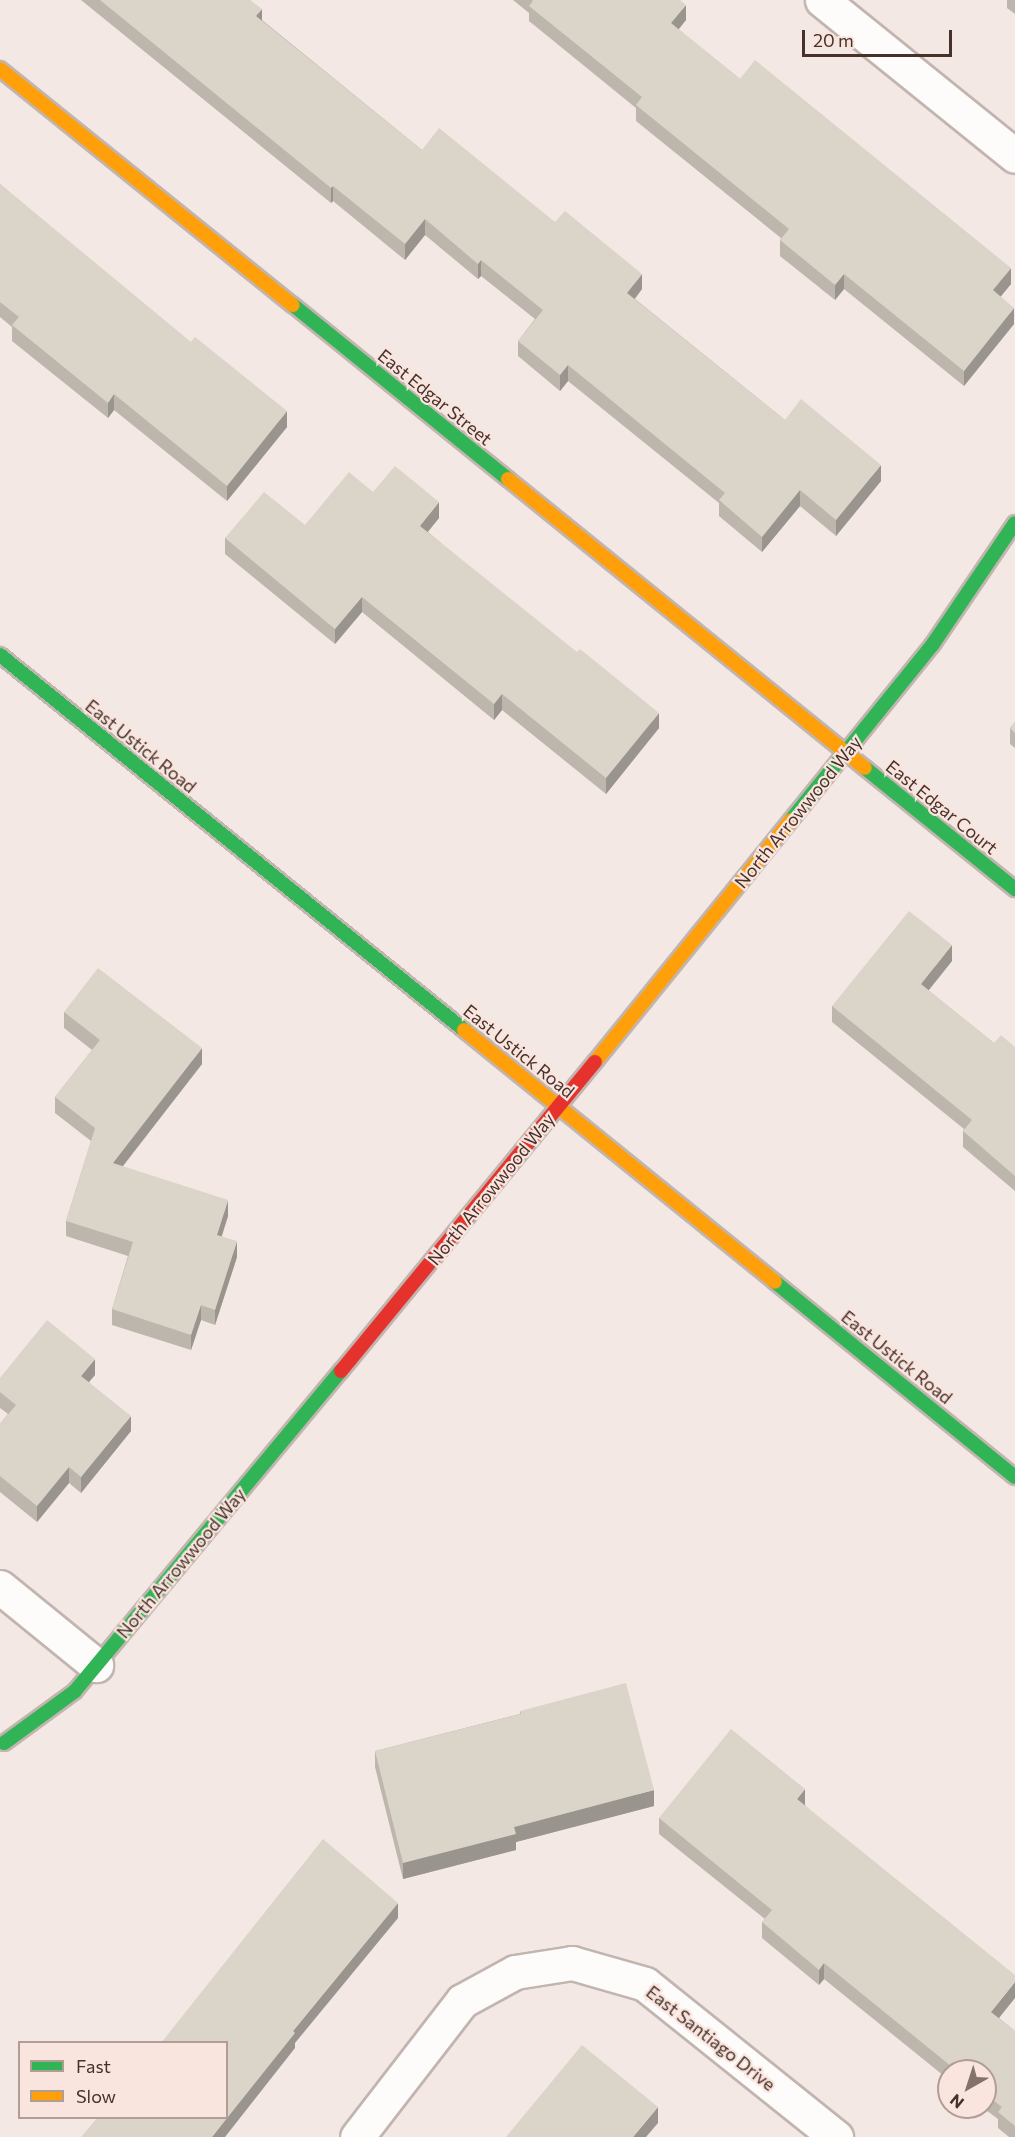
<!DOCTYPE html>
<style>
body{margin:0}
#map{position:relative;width:1015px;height:2137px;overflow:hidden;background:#f3e8e4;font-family:Commissioner,sans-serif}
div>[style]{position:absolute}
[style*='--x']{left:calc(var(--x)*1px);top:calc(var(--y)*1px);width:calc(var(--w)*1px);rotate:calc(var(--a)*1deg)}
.roads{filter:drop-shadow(2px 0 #c2b4af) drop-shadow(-2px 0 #c2b4af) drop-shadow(0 2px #c2b4af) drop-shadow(0 -2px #c2b4af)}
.street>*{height:33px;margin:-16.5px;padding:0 16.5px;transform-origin:16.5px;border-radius:16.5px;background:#fdfcfb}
.fast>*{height:14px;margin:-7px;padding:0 7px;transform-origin:7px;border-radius:7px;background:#30b455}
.slow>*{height:14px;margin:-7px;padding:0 7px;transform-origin:7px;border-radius:7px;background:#ff9f0a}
.jam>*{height:14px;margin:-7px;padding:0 7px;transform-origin:7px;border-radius:7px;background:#e5322d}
.wall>*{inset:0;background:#bcb6ad}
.shaded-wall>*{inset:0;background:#99948d}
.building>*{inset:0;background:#dbd4c9}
span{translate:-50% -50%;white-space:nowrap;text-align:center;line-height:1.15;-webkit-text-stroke:4.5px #f9e5de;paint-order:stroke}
.street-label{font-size:18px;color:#46322b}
.legend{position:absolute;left:18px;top:2041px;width:210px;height:78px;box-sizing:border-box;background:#f9e5de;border:2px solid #b19d96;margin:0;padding:8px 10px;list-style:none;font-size:18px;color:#46322b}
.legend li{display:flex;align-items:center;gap:12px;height:30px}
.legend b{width:30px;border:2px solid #b19d96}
.north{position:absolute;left:937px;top:2059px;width:60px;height:60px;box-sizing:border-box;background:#f9e5de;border:2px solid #b19d96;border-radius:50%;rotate:219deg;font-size:16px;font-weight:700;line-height:24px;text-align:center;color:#46322b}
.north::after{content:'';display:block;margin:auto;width:21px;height:27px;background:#83726c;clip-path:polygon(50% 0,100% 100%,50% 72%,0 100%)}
.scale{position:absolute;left:802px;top:30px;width:150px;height:27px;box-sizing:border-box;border:3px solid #46322b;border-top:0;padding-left:8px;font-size:18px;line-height:21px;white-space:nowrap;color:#46322b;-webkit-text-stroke:4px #f9e5de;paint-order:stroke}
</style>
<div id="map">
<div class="roads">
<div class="street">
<i style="--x:822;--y:0;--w:248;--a:38.9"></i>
<i style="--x:0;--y:1587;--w:124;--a:39.1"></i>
<i style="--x:357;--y:2137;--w:172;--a:-52.3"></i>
<i style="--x:462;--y:2001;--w:60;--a:-28.7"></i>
<i style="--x:515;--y:1972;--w:58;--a:-9"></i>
<i style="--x:572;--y:1963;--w:76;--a:16"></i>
<i style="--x:645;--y:1984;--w:245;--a:38.7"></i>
</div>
<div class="fast">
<i style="--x:293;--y:305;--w:277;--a:39"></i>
<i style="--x:0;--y:655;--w:597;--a:38.94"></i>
<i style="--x:865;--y:768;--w:193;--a:38.9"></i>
<i style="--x:791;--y:820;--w:226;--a:-51.1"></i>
<i style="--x:933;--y:644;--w:146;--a:-55.9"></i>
<i style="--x:775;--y:1282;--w:309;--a:39.1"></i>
<i style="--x:4;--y:1743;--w:88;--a:-36.2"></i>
<i style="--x:75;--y:1691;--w:416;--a:-50.3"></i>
</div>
<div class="slow">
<i style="--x:0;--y:69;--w:376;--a:38.9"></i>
<i style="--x:508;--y:479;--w:459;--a:39"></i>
<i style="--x:464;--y:1030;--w:400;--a:39"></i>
<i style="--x:595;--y:1062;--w:311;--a:-51"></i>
</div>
<div class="jam">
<i style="--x:341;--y:1371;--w:400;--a:-50.6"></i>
</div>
</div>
<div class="wall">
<i style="clip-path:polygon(81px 0,250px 0,262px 20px,422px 150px,555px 222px,642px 289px,635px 299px,785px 420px,881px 481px,836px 536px,800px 506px,762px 552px,719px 516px,719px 503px,568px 381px,560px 391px,518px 356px,518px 341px,535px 319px,481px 276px,478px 279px,425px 235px,405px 260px,333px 201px,331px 203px)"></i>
<i style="clip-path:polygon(513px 0,680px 0,686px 20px,678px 29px,740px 79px,1011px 284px,1000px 297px,1014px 324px,964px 386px,844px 289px,835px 300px,780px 256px,780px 240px,781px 238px,636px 121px,636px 108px,529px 21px,529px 13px)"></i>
<i style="clip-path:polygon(1007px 0,1015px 0,1015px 14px,1007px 8px)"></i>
<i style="clip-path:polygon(0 184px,287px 427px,227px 501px,114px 410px,108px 418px,12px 341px,12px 327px,0 317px)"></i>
<i style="clip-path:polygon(373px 492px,439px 518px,428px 532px,659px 728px,606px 794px,502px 710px,494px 720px,362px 612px,335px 644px,225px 554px,225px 538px,305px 525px)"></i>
<i style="clip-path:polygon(1015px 722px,1015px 748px,1010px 744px,1010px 728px)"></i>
<i style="clip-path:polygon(952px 961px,928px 990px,994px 1043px,1015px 1047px,1015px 1191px,963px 1147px,963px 1131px,964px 1129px,832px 1022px,832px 1006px)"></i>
<i style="clip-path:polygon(64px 1012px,202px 1064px,122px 1166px,228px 1216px,222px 1236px,237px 1257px,215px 1325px,201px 1320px,191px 1350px,112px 1325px,112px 1309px,128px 1256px,66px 1236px,66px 1221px,91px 1141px,55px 1113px,55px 1097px,92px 1050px,64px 1028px)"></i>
<i style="clip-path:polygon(95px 1375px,89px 1382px,131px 1431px,81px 1493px,69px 1483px,37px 1522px,0 1492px,0 1424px,8px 1414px,0 1408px,0 1378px)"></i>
<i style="clip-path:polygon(520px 1711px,654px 1806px,516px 1842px,516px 1850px,403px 1879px,375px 1767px,375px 1751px,520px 1714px)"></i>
<i style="clip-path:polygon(805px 1805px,999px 2018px,1015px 2031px,1015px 2137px,1009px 2137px,998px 2128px,998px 2119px,982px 2107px,985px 2107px,985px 2071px,949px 2071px,949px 2080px,824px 1979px,819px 1985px,762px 1938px,762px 1922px,765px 1919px,659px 1834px,659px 1818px)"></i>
</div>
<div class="shaded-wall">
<i style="clip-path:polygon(686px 5px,686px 20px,671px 39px,671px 23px)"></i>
<i style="clip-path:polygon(262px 9px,262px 25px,256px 16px)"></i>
<i style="clip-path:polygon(333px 186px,333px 201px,331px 203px,331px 188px)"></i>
<i style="clip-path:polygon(425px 219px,425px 235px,405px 260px,405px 244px)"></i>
<i style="clip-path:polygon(481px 260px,481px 276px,478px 279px,478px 264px)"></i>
<i style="clip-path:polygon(1011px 268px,1011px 284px,993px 306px,993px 290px)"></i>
<i style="clip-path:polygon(642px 274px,642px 289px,627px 308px,627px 293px)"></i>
<i style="clip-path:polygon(844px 274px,844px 289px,835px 300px,835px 285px)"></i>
<i style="clip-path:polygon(1014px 308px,1014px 324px,964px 386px,964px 371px)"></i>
<i style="clip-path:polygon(568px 365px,568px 381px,560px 391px,560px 375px)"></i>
<i style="clip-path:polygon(114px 394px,114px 410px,108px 418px,108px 403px)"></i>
<i style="clip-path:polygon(287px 411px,287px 427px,227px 501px,227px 486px)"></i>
<i style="clip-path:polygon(881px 465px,881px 481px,836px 536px,836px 520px)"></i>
<i style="clip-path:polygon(800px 490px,800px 506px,762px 552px,762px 537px)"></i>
<i style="clip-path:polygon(439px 502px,439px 518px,420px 541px,420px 526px)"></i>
<i style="clip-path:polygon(362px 597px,362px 612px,335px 644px,335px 629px)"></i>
<i style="clip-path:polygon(502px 694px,502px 710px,494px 720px,494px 704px)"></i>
<i style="clip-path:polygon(659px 713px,659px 728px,606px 794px,606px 778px)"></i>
<i style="clip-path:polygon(952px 945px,952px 961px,921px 1000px,921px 984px)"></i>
<i style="clip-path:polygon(202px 1048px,202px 1064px,113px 1179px,113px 1163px)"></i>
<i style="clip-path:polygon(228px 1200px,228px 1216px,217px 1250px,217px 1235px)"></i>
<i style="clip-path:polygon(237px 1241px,237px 1257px,215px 1325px,215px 1310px)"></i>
<i style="clip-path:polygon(201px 1305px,201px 1320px,191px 1350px,191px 1335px)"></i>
<i style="clip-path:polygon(95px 1359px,95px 1375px,81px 1391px,81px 1376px)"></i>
<i style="clip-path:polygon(131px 1416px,131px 1431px,81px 1493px,81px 1477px)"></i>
<i style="clip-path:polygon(69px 1467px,69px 1483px,37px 1522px,37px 1506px)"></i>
<i style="clip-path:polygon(805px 1789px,805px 1805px,797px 1815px,797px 1799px)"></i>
<i style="clip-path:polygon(654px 1790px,654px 1806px,516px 1842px,516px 1850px,403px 1879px,403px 1863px,514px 1827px)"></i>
<i style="clip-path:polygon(398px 1903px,398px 1918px,295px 2043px,295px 2048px,225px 2137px,212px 2137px,293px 2031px)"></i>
<i style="clip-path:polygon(824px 1963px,824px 1979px,819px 1985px,819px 1970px)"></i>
<i style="clip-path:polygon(1015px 1982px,1015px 1998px,991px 2028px,991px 2012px)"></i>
<i style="clip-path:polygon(658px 2107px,658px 2123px,646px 2137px,633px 2137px)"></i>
</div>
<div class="building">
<i style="clip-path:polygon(100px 0,250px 0,262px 9px,256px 16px,422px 150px,439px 128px,555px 222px,565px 211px,642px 274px,627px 293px,785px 420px,801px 399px,881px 465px,836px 520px,800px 490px,762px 537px,719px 500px,725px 493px,568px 365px,560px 375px,518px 341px,543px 310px,481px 260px,478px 264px,425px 219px,405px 244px,333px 186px,331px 188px)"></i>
<i style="clip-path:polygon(532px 0,680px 0,686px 5px,671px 23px,740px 79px,755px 60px,1011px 268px,993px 290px,1014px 308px,964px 371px,844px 274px,835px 285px,780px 240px,789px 229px,636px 105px,642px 97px,529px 6px,533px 1px)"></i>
<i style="clip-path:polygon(0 184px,191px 342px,195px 337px,287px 411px,227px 486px,114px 394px,108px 403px,12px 325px,19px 317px,0 302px)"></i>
<i style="clip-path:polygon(395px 466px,439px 502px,420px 526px,577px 652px,580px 649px,659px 713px,606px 778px,502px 694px,494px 704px,362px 597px,335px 629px,225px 538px,264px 492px,305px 525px,349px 472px,373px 492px)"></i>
<i style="clip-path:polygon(1015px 722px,1015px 733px,1010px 728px)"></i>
<i style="clip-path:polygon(909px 911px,952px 945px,921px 984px,994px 1043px,1001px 1035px,1015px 1047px,1015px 1176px,963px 1131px,972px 1120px,832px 1006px)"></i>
<i style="clip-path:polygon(98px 968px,202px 1048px,113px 1163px,228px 1200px,217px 1235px,237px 1241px,215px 1310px,201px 1305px,191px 1335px,112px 1309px,133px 1242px,66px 1221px,95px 1128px,55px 1097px,100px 1040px,64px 1012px)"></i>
<i style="clip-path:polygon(47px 1320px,95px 1359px,81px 1376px,131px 1416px,81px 1477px,69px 1467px,37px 1506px,0 1476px,0 1424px,16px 1405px,0 1392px,0 1378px)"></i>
<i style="clip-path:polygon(626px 1683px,654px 1790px,514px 1827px,516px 1834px,403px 1863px,375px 1751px,521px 1714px,520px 1711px)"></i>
<i style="clip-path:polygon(731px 1729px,805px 1789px,797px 1799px,1015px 1975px,1015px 1982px,991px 2012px,1015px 2031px,1015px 2126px,998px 2112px,1002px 2107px,985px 2094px,985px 2071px,957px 2071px,824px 1963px,819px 1970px,762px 1922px,772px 1910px,659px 1818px)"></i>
<i style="clip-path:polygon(323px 1839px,398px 1903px,293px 2031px,295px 2033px,212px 2137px,81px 2137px,97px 2118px,226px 2118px,226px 2043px,161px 2043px)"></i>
<i style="clip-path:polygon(582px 2045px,658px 2107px,633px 2137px,506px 2137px)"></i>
</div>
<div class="street-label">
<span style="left:435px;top:397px;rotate:39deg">East Edgar Street</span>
<span style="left:141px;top:746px;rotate:39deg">East Ustick Road</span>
<span style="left:942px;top:807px;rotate:39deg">East Edgar Court</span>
<span style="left:798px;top:812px;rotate:-51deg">North Arrowwood Way</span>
<span style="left:519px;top:1051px;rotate:39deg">East Ustick Road</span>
<span style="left:491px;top:1189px;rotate:-51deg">North Arrowwood Way</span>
<span style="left:897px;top:1357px;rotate:39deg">East Ustick Road</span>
<span style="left:181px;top:1563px;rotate:-50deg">North Arrowwood Way</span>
<span style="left:711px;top:2038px;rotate:38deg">East Santiago Drive</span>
</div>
<ul class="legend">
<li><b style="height:8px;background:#30b455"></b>Fast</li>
<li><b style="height:8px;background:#ff9f0a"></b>Slow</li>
</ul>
<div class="north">N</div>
<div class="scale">20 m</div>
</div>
